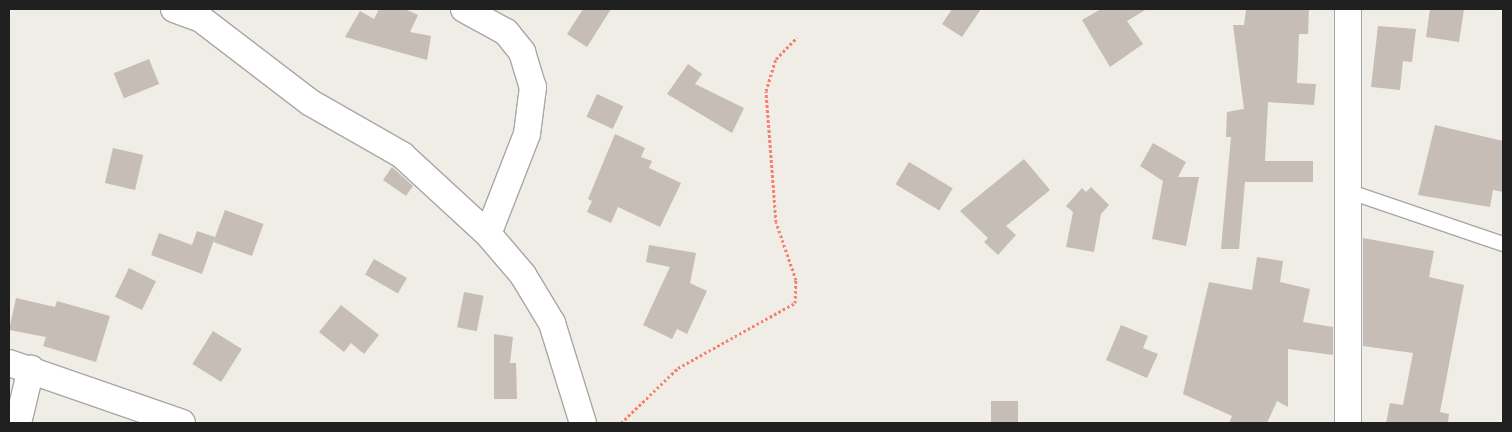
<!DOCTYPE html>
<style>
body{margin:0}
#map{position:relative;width:1512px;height:432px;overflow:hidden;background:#f0ede6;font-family:"Asap Condensed",sans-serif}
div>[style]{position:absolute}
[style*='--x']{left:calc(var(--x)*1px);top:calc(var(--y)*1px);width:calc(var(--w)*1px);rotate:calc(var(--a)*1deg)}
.building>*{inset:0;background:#c5bdb6;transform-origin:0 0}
.path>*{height:3px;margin-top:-1.5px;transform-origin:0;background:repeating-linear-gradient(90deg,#f87f6f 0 2.5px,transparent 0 5px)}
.roads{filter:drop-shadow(1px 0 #a7a7a7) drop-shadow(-1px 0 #a7a7a7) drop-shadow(0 1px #a7a7a7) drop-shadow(0 -1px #a7a7a7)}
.service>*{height:14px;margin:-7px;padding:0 7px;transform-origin:7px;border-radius:7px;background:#fff}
.minor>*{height:26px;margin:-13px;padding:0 13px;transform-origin:13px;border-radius:13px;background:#fff}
span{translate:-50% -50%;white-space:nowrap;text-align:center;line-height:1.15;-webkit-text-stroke:5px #fff;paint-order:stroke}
.frame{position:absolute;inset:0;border:10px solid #202020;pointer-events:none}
</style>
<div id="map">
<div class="building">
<i style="clip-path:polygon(379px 9px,405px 9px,418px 15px,410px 32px,431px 36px,427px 60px,345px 37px,360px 11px,374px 19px)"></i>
<i style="clip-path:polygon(583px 9px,611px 9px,587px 47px,567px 34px)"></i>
<i style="clip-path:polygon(952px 9px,981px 9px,962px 37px,942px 24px)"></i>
<i style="clip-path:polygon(1101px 9px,1147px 9px,1127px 21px,1143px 44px,1110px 67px,1082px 20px)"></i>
<i style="clip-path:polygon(1246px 9px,1309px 9px,1308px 34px,1299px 34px,1297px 83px,1316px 84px,1314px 105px,1268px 102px,1265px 161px,1313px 161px,1313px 182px,1245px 182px,1239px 249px,1221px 249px,1231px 137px,1226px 137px,1227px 112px,1244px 109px,1233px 25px,1244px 25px)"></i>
<i style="clip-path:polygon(1430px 9px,1464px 9px,1459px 42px,1426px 37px)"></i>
<i style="clip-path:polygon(1378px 26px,1416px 29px,1412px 62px,1403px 61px,1400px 90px,1371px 87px)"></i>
<i style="left:149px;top:59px;width:27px;height:38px;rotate:68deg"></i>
<i style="clip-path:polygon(688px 64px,702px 74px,695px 84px,744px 108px,732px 133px,667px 94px)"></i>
<i style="left:597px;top:94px;width:29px;height:25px;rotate:25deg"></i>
<i style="clip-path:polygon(1435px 125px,1503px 141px,1503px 192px,1493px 190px,1490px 207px,1418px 195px)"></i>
<i style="clip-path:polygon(615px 134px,645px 148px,641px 157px,652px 161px,649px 168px,681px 183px,660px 227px,618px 207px,611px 223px,587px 212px,592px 201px,588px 199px)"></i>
<i style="clip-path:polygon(1153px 143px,1186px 162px,1178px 177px,1199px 177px,1186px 246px,1152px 239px,1163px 181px,1140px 166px)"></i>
<i style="left:113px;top:148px;width:31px;height:36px;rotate:13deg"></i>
<i style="clip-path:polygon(1024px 159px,1050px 190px,1006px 226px,1016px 235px,998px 255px,984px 242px,988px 238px,960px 211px)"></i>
<i style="left:909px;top:162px;width:51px;height:26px;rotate:31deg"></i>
<i style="clip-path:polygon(392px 167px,413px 186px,406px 196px,383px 180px)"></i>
<i style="clip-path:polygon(1091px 187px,1109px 205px,1101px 214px,1094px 252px,1066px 247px,1073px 212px,1066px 206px,1082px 188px,1086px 192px)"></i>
<i style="left:225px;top:210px;width:41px;height:34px;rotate:20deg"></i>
<i style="clip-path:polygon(197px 231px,215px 237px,202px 274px,151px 255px,159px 233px,192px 245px)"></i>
<i style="clip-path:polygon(1363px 238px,1434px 251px,1429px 277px,1464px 285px,1440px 412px,1449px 414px,1448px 423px,1386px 423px,1390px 403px,1403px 405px,1413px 353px,1363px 346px)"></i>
<i style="clip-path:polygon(649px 245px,696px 253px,690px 283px,707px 291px,687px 334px,677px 329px,672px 339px,643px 325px,670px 267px,646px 262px)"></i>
<i style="clip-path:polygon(1257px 257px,1283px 261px,1280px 282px,1310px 289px,1303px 322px,1333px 327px,1333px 355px,1288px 349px,1288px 407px,1277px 401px,1267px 423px,1229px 423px,1232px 416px,1183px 394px,1209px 282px,1252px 290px)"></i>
<i style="left:374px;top:259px;width:38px;height:18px;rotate:30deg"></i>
<i style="left:129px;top:268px;width:30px;height:32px;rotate:26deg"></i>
<i style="left:464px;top:292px;width:20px;height:36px;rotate:11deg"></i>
<i style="clip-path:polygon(16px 298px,55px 307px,57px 301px,110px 316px,96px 362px,43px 346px,46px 337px,9px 330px)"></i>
<i style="clip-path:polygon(341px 305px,379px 335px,364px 354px,351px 343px,344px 352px,319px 332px)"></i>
<i style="clip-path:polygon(1121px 325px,1148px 336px,1143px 348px,1158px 354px,1147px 378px,1106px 360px)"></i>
<i style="left:213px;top:331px;width:34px;height:39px;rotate:32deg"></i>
<i style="clip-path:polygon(494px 334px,513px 337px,510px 363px,516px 363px,517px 399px,494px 399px)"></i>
<i style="left:991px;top:401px;width:27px;height:22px"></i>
</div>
<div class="path">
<i style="--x:621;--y:423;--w:79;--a:-44"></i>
<i style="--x:678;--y:368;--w:134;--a:-29.1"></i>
<i style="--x:795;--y:303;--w:23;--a:-88"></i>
<i style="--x:796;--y:280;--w:61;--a:-109"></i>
<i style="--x:776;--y:222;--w:131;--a:-94.4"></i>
<i style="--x:766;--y:91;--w:34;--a:-73"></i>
<i style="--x:776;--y:59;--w:30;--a:-46"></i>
</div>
<div class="roads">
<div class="service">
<i style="--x:1350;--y:192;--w:162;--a:18.8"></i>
</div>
<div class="minor">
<i style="--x:174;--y:9;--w:29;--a:20"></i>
<i style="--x:201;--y:19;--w:138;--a:37.4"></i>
<i style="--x:311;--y:103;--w:105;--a:29.7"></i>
<i style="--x:402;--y:155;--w:117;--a:42.6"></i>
<i style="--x:488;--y:234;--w:54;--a:49.5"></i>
<i style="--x:523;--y:275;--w:56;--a:58.9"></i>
<i style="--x:552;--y:323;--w:105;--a:72.8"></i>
<i style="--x:464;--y:9;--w:48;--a:28.7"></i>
<i style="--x:506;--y:32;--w:26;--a:51"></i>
<i style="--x:522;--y:52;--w:37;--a:73"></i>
<i style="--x:533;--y:87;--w:47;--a:97.3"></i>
<i style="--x:527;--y:134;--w:107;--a:111.3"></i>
<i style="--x:1348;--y:9;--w:414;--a:90"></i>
<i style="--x:9;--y:363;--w:183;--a:19.1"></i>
<i style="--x:18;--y:423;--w:56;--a:-76.5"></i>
</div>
</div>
<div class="frame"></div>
</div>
